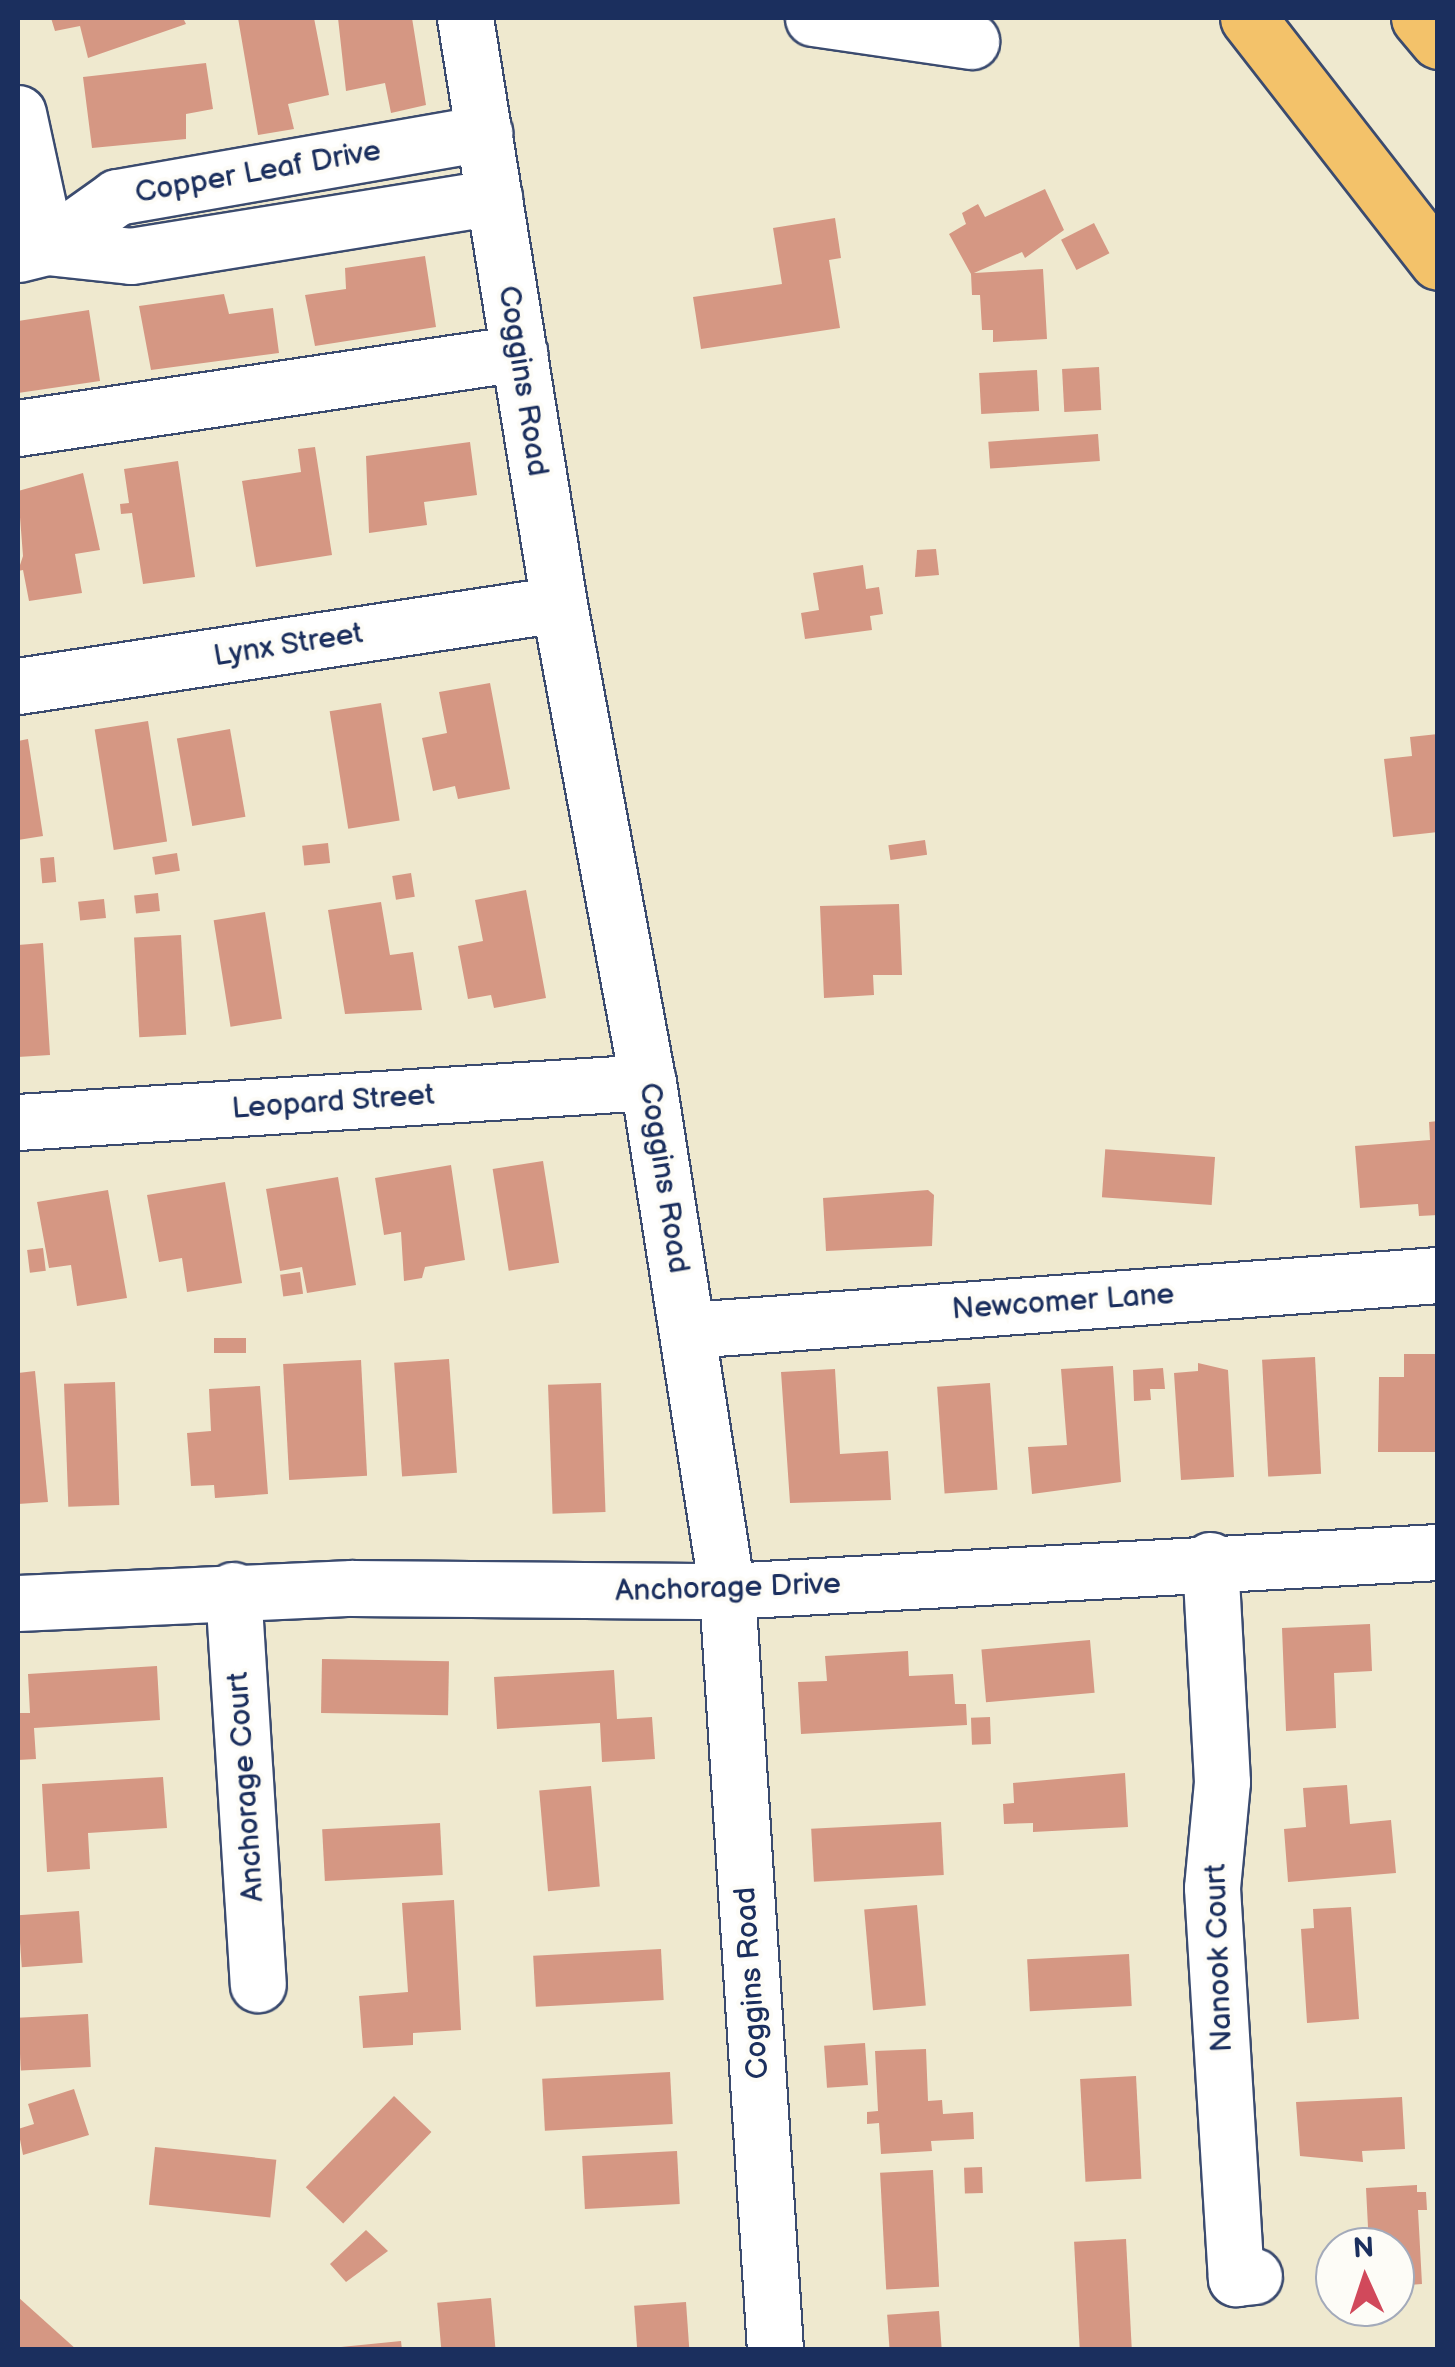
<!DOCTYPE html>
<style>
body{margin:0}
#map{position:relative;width:1455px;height:2367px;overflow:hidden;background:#efe9cf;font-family:"Balsamiq Sans",sans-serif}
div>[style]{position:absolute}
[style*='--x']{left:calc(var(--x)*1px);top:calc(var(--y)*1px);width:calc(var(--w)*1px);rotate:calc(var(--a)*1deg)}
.building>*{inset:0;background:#d59783;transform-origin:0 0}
.roads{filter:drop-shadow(2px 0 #3b4b6f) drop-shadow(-2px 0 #3b4b6f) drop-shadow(0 2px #3b4b6f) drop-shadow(0 -2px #3b4b6f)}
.minor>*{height:55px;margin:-27.5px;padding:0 27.5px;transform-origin:27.5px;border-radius:27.5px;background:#fff}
.highway>*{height:55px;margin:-27.5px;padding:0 27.5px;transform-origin:27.5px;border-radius:27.5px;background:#f3c26a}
span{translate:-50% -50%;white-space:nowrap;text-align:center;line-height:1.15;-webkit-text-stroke:8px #fdfcf7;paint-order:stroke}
.street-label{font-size:30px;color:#1b2f5e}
.frame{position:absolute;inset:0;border:20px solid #1b2f5e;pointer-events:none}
.north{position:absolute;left:1315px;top:2227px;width:100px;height:100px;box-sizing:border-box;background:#fdfcf7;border:2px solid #a3aaba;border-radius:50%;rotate:357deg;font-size:28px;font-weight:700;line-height:40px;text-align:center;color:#1b2f5e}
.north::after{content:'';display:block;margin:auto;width:35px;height:45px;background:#d1495b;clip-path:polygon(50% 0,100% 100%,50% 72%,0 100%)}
</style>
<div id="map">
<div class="building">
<i style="clip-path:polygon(51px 18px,183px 18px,186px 24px,88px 58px,80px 26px,55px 31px)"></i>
<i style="clip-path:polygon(238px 18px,314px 18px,329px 95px,288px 104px,294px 129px,258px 135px)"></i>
<i style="clip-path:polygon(338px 18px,412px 18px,426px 105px,391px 113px,385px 83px,346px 91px)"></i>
<i style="clip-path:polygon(206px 63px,213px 109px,186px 114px,186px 139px,92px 148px,83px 77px)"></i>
<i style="clip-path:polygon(1045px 189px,1064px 230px,1025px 258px,1022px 252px,974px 273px,1043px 269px,1047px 339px,993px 342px,993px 330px,982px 330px,980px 295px,972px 295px,971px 274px,949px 234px,966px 224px,962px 213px,978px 204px,985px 217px)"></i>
<i style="clip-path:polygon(835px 218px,841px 258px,829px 260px,840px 328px,701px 349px,693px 297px,782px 284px,773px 228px)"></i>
<i style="left:1094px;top:223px;width:34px;height:37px;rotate:63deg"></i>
<i style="clip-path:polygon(425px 256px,436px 327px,315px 346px,305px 295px,346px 289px,345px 268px)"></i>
<i style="clip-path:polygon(224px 294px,229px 314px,273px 308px,279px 353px,151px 370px,139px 306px)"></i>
<i style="clip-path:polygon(89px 310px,100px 381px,18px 393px,18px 321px)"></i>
<i style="left:1099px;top:367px;width:43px;height:37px;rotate:87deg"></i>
<i style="left:1037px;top:370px;width:41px;height:58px;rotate:87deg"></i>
<i style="left:1098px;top:434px;width:27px;height:110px;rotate:86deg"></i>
<i style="clip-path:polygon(470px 442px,477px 495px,424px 502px,427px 525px,369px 533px,366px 456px)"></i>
<i style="clip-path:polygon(315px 447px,332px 555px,256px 567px,242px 481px,301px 472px,298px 449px)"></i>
<i style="clip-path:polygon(178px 461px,195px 577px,143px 584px,132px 513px,121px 514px,120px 504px,129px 503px,124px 469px)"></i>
<i style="clip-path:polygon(83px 473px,100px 550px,75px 554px,82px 593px,29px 601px,23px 570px,18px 571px,23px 556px,18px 491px)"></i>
<i style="clip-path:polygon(936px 549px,939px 575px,915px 577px,917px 550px)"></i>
<i style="clip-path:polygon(863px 565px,866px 589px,879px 587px,883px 614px,870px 616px,872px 630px,805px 639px,801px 613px,819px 610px,813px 573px)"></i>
<i style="clip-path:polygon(490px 683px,510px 789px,458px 799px,455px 786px,433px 791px,422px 738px,447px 733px,439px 692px)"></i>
<i style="left:381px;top:703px;width:119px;height:52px;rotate:81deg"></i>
<i style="left:148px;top:721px;width:122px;height:54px;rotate:81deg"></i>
<i style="left:230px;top:729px;width:89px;height:54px;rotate:80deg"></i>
<i style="clip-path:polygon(1438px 734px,1438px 832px,1393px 837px,1384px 759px,1412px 756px,1410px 737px)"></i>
<i style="clip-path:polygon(28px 739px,43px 836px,18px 840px,18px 741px)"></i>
<i style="left:925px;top:840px;width:15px;height:37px;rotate:82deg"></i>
<i style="left:328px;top:843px;width:20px;height:26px;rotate:84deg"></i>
<i style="left:177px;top:853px;width:18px;height:25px;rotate:81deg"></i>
<i style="left:54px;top:857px;width:25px;height:14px;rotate:85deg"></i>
<i style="left:411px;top:873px;width:24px;height:19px;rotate:81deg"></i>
<i style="clip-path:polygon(526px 890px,546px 998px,494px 1008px,491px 995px,468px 999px,458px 946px,483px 941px,475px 900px)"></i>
<i style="left:158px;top:893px;width:18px;height:24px;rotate:84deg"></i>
<i style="left:104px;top:899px;width:19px;height:26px;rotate:84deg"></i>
<i style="clip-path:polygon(381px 902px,390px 955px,413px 952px,422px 1010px,345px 1014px,328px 910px)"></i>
<i style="clip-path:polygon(899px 904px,902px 975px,873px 975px,874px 995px,824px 998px,820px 906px)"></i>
<i style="left:265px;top:912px;width:108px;height:52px;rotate:81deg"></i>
<i style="left:181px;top:935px;width:100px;height:47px;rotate:87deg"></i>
<i style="clip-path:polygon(43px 943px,50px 1055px,18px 1057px,18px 945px)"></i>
<i style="clip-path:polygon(1438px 1121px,1438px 1215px,1419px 1216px,1418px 1204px,1360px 1208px,1355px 1146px,1430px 1140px,1429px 1122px)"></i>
<i style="left:1215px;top:1157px;width:48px;height:110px;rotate:94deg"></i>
<i style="left:543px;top:1161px;width:103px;height:51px;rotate:81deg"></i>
<i style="clip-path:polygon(451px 1165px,465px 1260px,425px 1267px,422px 1278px,404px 1281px,401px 1232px,384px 1235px,375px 1178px)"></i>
<i style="clip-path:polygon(338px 1177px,356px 1285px,307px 1293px,302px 1267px,280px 1271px,266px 1189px)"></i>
<i style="clip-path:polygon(225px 1182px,242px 1283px,187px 1292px,182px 1258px,159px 1262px,147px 1195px)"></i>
<i style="clip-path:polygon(108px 1190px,127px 1298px,77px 1306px,71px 1265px,49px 1268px,37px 1202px)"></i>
<i style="clip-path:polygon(928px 1190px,934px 1195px,932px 1246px,826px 1251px,823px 1198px)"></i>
<i style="left:43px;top:1248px;width:23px;height:16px;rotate:83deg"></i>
<i style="left:300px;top:1272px;width:22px;height:20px;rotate:82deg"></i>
<i style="left:246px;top:1338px;width:15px;height:32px;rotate:90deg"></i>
<i style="clip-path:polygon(1404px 1354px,1438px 1354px,1438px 1452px,1378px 1452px,1379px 1377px,1404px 1377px)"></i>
<i style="left:1315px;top:1357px;width:117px;height:53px;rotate:87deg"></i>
<i style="left:449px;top:1359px;width:114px;height:55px;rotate:86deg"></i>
<i style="left:361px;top:1360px;width:116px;height:78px;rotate:87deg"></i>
<i style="clip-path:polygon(1198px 1363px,1228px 1370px,1234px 1477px,1181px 1480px,1174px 1373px,1198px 1371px)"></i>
<i style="clip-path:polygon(1113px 1366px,1121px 1482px,1032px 1494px,1028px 1447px,1067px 1445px,1061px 1369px)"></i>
<i style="clip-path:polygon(1163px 1368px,1165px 1389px,1150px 1389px,1151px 1400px,1134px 1401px,1133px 1370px)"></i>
<i style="clip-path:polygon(835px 1369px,840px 1454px,888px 1451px,891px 1500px,790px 1503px,781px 1372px)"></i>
<i style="clip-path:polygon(35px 1371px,48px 1502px,18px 1504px,18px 1373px)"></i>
<i style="left:115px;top:1382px;width:123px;height:51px;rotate:88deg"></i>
<i style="left:601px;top:1383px;width:129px;height:53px;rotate:88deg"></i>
<i style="left:990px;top:1383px;width:107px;height:53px;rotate:86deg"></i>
<i style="clip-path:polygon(260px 1386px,268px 1494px,215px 1498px,214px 1485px,191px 1486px,187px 1433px,211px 1431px,209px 1389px)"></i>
<i style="clip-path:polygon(1370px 1624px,1372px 1671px,1334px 1673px,1336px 1728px,1286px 1731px,1282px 1628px)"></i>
<i style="left:1090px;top:1640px;width:53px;height:109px;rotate:85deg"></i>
<i style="clip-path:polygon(908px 1651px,909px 1676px,953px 1674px,955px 1704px,966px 1704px,967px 1725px,801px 1734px,798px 1682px,827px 1681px,825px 1656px)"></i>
<i style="left:322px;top:1659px;width:127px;height:54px;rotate:1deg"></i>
<i style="clip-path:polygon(157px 1666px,160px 1720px,34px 1728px,36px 1759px,18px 1760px,18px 1713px,30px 1713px,28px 1674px)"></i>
<i style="clip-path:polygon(614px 1670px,617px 1719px,652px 1717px,655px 1759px,602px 1762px,600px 1723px,497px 1729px,494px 1677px)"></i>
<i style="left:990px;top:1717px;width:27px;height:19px;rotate:88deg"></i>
<i style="clip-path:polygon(1125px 1773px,1128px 1827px,1033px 1832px,1033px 1823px,1004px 1824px,1003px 1804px,1014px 1803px,1013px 1783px)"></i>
<i style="clip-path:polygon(163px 1777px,167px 1828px,88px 1833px,90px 1869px,47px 1872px,42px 1784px)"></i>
<i style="clip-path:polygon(1347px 1785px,1350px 1824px,1391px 1820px,1396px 1873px,1288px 1882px,1284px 1829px,1306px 1827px,1303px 1788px)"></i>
<i style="left:591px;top:1786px;width:101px;height:52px;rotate:85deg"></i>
<i style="left:941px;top:1822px;width:53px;height:130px;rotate:87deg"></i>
<i style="left:440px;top:1823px;width:52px;height:118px;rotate:87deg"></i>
<i style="clip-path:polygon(454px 1900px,461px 2030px,413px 2033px,413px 2045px,363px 2048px,359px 1996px,408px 1992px,402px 1903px)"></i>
<i style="left:917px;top:1905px;width:101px;height:53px;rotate:85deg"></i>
<i style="clip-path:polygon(1351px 1907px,1359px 2019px,1307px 2023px,1301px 1929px,1314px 1928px,1313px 1909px)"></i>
<i style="left:79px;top:1911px;width:52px;height:61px;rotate:86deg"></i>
<i style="left:661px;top:1949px;width:51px;height:128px;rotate:87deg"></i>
<i style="left:1129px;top:1954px;width:52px;height:102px;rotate:87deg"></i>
<i style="left:88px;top:2014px;width:53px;height:70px;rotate:87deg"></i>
<i style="left:865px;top:2043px;width:42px;height:41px;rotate:86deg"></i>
<i style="clip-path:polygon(926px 2049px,928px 2101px,942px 2100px,943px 2114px,973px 2112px,974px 2139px,931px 2141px,932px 2151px,881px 2154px,879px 2123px,867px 2124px,867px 2112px,878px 2111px,875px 2051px)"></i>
<i style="left:670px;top:2072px;width:52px;height:128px;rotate:87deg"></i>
<i style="left:1136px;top:2076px;width:103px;height:56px;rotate:87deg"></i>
<i style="clip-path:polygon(74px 2089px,89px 2135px,23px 2155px,18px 2129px,34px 2124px,28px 2104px)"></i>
<i style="left:394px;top:2096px;width:52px;height:127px;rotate:44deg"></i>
<i style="clip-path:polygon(1402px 2097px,1405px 2149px,1362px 2151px,1363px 2162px,1300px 2156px,1296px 2102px)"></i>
<i style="left:155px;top:2147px;width:122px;height:58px;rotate:6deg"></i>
<i style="left:677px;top:2151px;width:53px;height:95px;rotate:87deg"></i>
<i style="left:982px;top:2167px;width:26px;height:18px;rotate:88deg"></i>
<i style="left:933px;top:2170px;width:117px;height:53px;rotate:87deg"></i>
<i style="clip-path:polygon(1417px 2185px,1417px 2192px,1426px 2192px,1427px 2210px,1418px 2210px,1422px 2284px,1395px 2286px,1395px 2247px,1369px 2247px,1366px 2188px)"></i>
<i style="clip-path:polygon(366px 2230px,388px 2251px,346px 2282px,330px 2264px)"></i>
<i style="left:1126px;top:2239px;width:111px;height:52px;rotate:87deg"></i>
<i style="clip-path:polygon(18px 2297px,77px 2350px,18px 2350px)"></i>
<i style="left:491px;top:2298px;width:52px;height:54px;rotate:85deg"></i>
<i style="left:686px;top:2302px;width:48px;height:52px;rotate:86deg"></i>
<i style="left:939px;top:2311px;width:39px;height:52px;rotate:86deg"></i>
<i style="clip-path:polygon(401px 2341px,402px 2350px,342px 2350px,341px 2347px)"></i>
</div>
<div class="roads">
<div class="minor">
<i style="--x:465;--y:18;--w:593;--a:80.89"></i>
<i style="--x:559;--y:604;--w:486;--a:79.5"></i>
<i style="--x:648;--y:1082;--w:515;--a:81.18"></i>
<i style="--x:727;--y:1591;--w:761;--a:86.38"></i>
<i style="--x:813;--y:18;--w:160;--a:8.3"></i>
<i style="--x:18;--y:113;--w:137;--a:77.8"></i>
<i style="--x:47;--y:247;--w:86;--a:-35.5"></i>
<i style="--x:117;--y:197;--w:373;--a:-9.9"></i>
<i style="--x:18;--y:254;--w:30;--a:-14"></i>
<i style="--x:47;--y:247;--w:84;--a:6.1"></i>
<i style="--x:131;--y:256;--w:368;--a:-9.2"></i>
<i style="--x:18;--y:428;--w:507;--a:-8.51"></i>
<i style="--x:18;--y:686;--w:547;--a:-8.62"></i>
<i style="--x:18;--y:1122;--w:631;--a:-3.63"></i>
<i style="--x:689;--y:1330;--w:751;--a:-4.2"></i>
<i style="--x:1210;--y:1560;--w:222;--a:86.9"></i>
<i style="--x:1222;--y:1782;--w:106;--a:95.4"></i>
<i style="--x:1212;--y:1888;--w:391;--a:86.5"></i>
<i style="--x:1236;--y:2278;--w:18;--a:-6"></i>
<i style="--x:233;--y:1590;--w:395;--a:86.4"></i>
<i style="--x:18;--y:1603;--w:334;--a:-2.6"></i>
<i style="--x:352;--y:1588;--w:375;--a:0.5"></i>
<i style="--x:727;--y:1591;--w:712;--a:-3.14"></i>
</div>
<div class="highway">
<i style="--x:1248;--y:18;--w:309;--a:52.1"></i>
<i style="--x:1419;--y:18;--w:30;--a:50"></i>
</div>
</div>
<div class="street-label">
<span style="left:258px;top:172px;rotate:-10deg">Copper Leaf Drive</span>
<span style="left:523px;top:381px;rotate:81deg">Coggins Road</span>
<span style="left:288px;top:645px;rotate:-9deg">Lynx Street</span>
<span style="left:333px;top:1102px;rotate:-4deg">Leopard Street</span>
<span style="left:664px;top:1178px;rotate:81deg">Coggins Road</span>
<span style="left:1063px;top:1302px;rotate:-4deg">Newcomer Lane</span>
<span style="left:728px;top:1588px;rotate:-2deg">Anchorage Drive</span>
<span style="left:246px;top:1787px;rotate:-94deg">Anchorage Court</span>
<span style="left:1219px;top:1958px;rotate:-92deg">Nanook Court</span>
<span style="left:752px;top:1983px;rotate:-94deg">Coggins Road</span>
</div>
<div class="frame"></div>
<div class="north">N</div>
</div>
